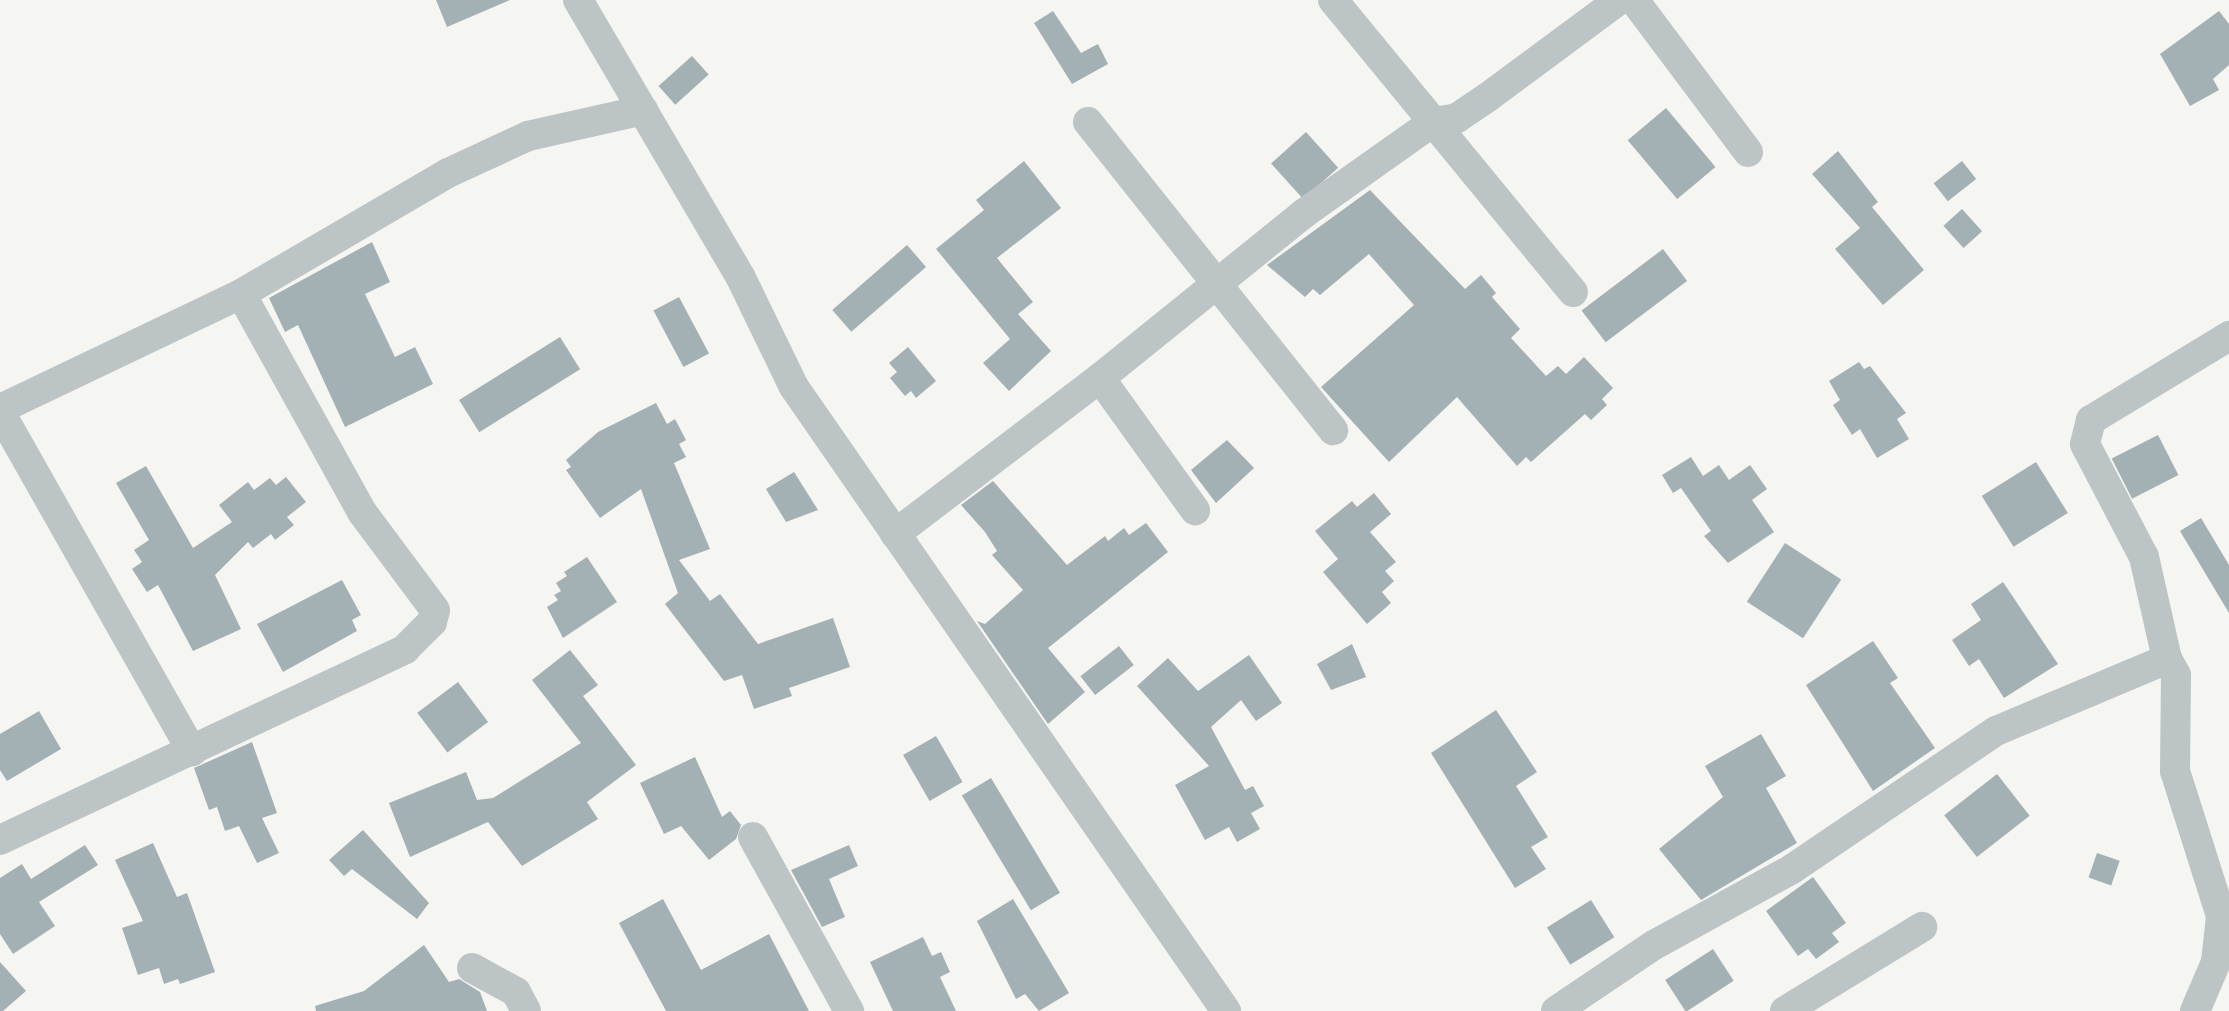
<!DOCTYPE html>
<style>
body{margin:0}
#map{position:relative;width:2229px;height:1011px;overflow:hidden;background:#f5f5f1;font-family:Lato,sans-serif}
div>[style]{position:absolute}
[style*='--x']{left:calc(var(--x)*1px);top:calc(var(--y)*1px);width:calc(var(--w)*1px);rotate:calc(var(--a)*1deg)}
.building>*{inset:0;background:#a4b1b4;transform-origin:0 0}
.minor>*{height:30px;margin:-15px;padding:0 15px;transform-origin:15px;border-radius:15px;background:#bdc4c6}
span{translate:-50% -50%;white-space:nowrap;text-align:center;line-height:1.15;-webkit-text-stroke:6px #fff;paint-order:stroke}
</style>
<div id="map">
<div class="building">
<i style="clip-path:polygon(436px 0,510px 0,447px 27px)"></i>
<i style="clip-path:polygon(1053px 11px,1081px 53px,1098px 44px,1108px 64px,1072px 84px,1034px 23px)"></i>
<i style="clip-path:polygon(2219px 11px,2229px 24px,2229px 65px,2213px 79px,2219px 90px,2190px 106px,2160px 54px)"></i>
<i style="left:692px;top:56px;width:25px;height:45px;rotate:48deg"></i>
<i style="left:1666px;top:108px;width:77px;height:50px;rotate:50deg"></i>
<i style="left:1306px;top:132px;width:48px;height:47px;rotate:48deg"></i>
<i style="clip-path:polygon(1838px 151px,1878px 202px,1872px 207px,1924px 270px,1883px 305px,1835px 249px,1860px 228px,1812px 174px)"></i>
<i style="clip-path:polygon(1024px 161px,1061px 208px,997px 258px,1033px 302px,1018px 314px,1051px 351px,1009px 391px,983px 363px,1010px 339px,936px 249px,984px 210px,976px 200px)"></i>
<i style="left:1962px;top:161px;width:23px;height:36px;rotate:52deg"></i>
<i style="clip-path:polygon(1370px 190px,1465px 289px,1481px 275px,1496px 293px,1492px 297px,1520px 329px,1511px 338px,1546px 376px,1558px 366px,1566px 374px,1584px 357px,1613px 388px,1602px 399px,1607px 405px,1591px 420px,1585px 414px,1531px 462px,1526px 457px,1517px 466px,1457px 397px,1389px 462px,1321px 387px,1414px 305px,1369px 254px,1320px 295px,1313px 289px,1305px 297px,1267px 265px)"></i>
<i style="left:1962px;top:209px;width:30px;height:25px;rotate:48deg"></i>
<i style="clip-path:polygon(372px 242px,390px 282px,365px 294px,395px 357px,415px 347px,433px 384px,345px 427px,298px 325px,285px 332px,269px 298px)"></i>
<i style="left:907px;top:245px;width:29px;height:99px;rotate:49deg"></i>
<i style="left:1663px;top:249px;width:40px;height:102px;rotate:53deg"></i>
<i style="left:679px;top:297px;width:64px;height:29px;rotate:62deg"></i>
<i style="left:560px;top:337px;width:38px;height:119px;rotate:58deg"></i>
<i style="clip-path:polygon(908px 347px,936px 381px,916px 398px,911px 391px,905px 396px,890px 378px,897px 372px,889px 363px)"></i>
<i style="clip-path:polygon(1859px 362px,1864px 369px,1870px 366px,1906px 413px,1897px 419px,1909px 439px,1877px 458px,1860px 429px,1852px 435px,1833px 405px,1840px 400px,1829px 381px)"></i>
<i style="clip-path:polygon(656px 403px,667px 424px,675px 419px,686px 440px,679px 444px,686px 457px,674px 463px,710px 549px,679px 560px,710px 601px,720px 594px,758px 644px,833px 618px,850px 667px,789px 688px,792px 696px,754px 709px,742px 675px,724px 681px,665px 604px,678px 593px,641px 489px,600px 518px,566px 470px,571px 467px,566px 460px,598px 432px)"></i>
<i style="left:2158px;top:435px;width:45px;height:52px;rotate:63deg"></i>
<i style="clip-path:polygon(1227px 440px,1254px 468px,1216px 503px,1191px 470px)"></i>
<i style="clip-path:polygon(1691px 457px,1703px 476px,1719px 465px,1729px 480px,1750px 465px,1767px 489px,1752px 500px,1774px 532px,1728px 563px,1704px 536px,1711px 531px,1681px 488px,1673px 493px,1662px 475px)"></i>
<i style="left:2036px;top:462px;width:60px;height:64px;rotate:58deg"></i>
<i style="clip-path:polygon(146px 466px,193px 548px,232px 522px,219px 505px,248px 482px,254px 490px,270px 478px,276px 485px,286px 477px,306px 502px,287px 517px,294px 525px,275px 540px,271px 534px,253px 548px,248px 542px,215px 575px,241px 629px,193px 651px,158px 585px,147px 592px,132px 569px,142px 562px,134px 550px,149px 540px,116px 483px)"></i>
<i style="clip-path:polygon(794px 472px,818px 510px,786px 522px,766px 489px)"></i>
<i style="clip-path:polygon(993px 481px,1067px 565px,1105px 536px,1108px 541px,1124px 528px,1129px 535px,1146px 523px,1168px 552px,1048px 648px,1085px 692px,1048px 724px,977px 621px,985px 624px,1023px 590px,992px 555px,997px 551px,985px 532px,961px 505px)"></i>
<i style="clip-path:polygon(1374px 493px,1391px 514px,1370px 532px,1396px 562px,1385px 571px,1394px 581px,1382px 592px,1391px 603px,1367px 624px,1323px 572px,1338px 559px,1315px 531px,1352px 501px,1357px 507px)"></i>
<i style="clip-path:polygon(2201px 518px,2229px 565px,2229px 613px,2180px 531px)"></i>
<i style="left:1785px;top:543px;width:67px;height:70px;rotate:33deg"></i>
<i style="clip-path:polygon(587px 557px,617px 602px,563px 638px,547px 607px,558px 600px,554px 595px,561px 591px,556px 583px,567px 576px,564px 572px)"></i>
<i style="clip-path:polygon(342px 580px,361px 615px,352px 620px,357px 631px,283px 672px,257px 624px)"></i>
<i style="clip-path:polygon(2003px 582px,2058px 664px,2004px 698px,1979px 659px,1969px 666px,1952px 640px,1981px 620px,1971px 604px)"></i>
<i style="clip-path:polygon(1873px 641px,1898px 678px,1890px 683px,1935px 748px,1873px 791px,1806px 685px)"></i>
<i style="clip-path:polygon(1352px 644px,1366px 677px,1331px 690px,1317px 664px)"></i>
<i style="left:1119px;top:646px;width:24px;height:49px;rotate:52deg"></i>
<i style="clip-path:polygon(570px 650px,598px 685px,583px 696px,636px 765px,587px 802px,598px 819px,522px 866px,488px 822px,410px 857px,389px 803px,466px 772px,477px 800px,493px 798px,581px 743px,532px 680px)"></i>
<i style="clip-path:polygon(1249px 655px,1282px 703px,1256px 721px,1241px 700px,1211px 727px,1245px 790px,1253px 786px,1264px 806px,1251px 813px,1260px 829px,1237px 842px,1229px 827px,1205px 840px,1175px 785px,1209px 766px,1137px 686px,1168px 658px,1198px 691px)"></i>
<i style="left:458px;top:682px;width:50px;height:51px;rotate:53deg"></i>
<i style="clip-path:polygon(1496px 710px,1537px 772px,1516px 786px,1548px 837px,1531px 847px,1546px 869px,1515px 888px,1431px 753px)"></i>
<i style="clip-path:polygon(39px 711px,61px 749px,7px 781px,0 770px,0 734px)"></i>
<i style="clip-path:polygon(1761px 734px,1786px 776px,1766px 788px,1797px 843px,1701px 900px,1659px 849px,1723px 797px,1705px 766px)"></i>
<i style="left:936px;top:736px;width:53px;height:38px;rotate:60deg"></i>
<i style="clip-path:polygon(252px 742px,277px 813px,262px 818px,279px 853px,257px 863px,239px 826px,225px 831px,217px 807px,209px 810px,194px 768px)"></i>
<i style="clip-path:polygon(695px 757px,722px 817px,730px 811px,741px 825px,736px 839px,709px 860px,681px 826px,664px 834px,640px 783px)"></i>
<i style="left:1997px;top:774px;width:53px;height:67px;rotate:52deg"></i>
<i style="left:991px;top:778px;width:134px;height:34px;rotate:59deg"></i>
<i style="clip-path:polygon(363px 830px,429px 903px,417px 919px,352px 869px,344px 876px,329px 860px)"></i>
<i style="clip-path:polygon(153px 843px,177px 897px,187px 893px,215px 972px,180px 984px,178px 979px,164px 984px,159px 968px,138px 975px,122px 928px,143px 921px,115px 860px)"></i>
<i style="clip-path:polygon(85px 845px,98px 865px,39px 902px,55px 926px,13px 954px,0 934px,0 878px,22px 864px,31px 879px)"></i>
<i style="clip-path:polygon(849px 845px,858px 866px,829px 879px,845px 917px,822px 927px,791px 870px)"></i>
<i style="left:2097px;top:853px;width:24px;height:26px;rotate:19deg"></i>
<i style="clip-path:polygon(1813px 877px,1846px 923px,1832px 933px,1839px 942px,1816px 959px,1808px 949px,1798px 956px,1766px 911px)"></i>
<i style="clip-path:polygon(663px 899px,701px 970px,769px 934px,809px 1011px,666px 1011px,619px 923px)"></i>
<i style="clip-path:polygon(1013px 899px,1069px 993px,1039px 1011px,1025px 994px,1016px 999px,977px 921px)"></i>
<i style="left:1591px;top:900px;width:44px;height:52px;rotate:58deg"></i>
<i style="clip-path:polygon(923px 937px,932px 956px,941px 952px,950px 972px,940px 977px,956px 1011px,893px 1011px,870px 962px)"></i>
<i style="clip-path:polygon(424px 945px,449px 982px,459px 979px,480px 992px,487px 1011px,316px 1011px,315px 1006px,364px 991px)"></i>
<i style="left:1713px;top:949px;width:38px;height:57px;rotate:57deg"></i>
<i style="clip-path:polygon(0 962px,26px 991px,3px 1011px,0 1011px)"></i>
</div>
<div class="minor">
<i style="--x:578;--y:0;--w:322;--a:59.6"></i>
<i style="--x:741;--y:278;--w:121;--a:64.1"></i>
<i style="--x:794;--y:387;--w:759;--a:55.3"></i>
<i style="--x:1333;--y:0;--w:378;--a:50.6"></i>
<i style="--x:1634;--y:0;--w:190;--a:53.1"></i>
<i style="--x:1088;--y:122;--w:394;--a:51.5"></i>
<i style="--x:1100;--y:378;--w:163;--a:54.3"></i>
<i style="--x:0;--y:409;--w:267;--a:-25.5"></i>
<i style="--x:241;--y:294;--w:240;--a:-30.3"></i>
<i style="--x:448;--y:173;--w:88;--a:-24.8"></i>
<i style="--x:528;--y:136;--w:118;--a:-12.7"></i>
<i style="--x:0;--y:412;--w:390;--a:60.5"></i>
<i style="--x:895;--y:534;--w:258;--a:-37.3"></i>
<i style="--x:1100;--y:378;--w:261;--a:-38.9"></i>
<i style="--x:1303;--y:214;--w:159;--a:-35.3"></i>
<i style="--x:1433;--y:122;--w:24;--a:-9"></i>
<i style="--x:1457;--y:118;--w:37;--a:-34"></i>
<i style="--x:1488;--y:97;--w:163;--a:-36.5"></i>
<i style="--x:753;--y:837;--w:199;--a:61.1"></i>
<i style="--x:0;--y:840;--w:448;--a:-25.2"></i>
<i style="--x:405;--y:649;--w:38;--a:-45"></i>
<i style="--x:432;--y:622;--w:12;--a:-76"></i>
<i style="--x:435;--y:610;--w:122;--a:-126.7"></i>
<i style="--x:362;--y:512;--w:249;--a:-119"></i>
<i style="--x:472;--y:968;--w:50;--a:28.6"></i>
<i style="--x:516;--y:992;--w:21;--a:62"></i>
<i style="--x:1556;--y:1011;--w:118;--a:-34"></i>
<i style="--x:1654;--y:945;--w:158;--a:-28.8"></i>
<i style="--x:1792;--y:869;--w:246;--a:-34.1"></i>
<i style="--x:1996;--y:731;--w:186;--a:-22.8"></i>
<i style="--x:1785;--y:1011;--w:161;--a:-31.5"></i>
<i style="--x:2195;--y:1011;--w:53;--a:-66.8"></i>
<i style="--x:2216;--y:962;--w:46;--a:-83.8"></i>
<i style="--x:2221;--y:916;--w:152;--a:-107.6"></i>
<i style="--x:2175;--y:771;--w:96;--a:-89.4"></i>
<i style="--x:2176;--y:675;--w:18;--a:-119"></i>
<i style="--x:2167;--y:659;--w:105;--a:-102.7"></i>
<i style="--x:2144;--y:557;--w:127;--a:-117.6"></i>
<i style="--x:2085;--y:444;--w:25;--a:-76"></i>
<i style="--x:2091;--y:420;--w:162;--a:-31.3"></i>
</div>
</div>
